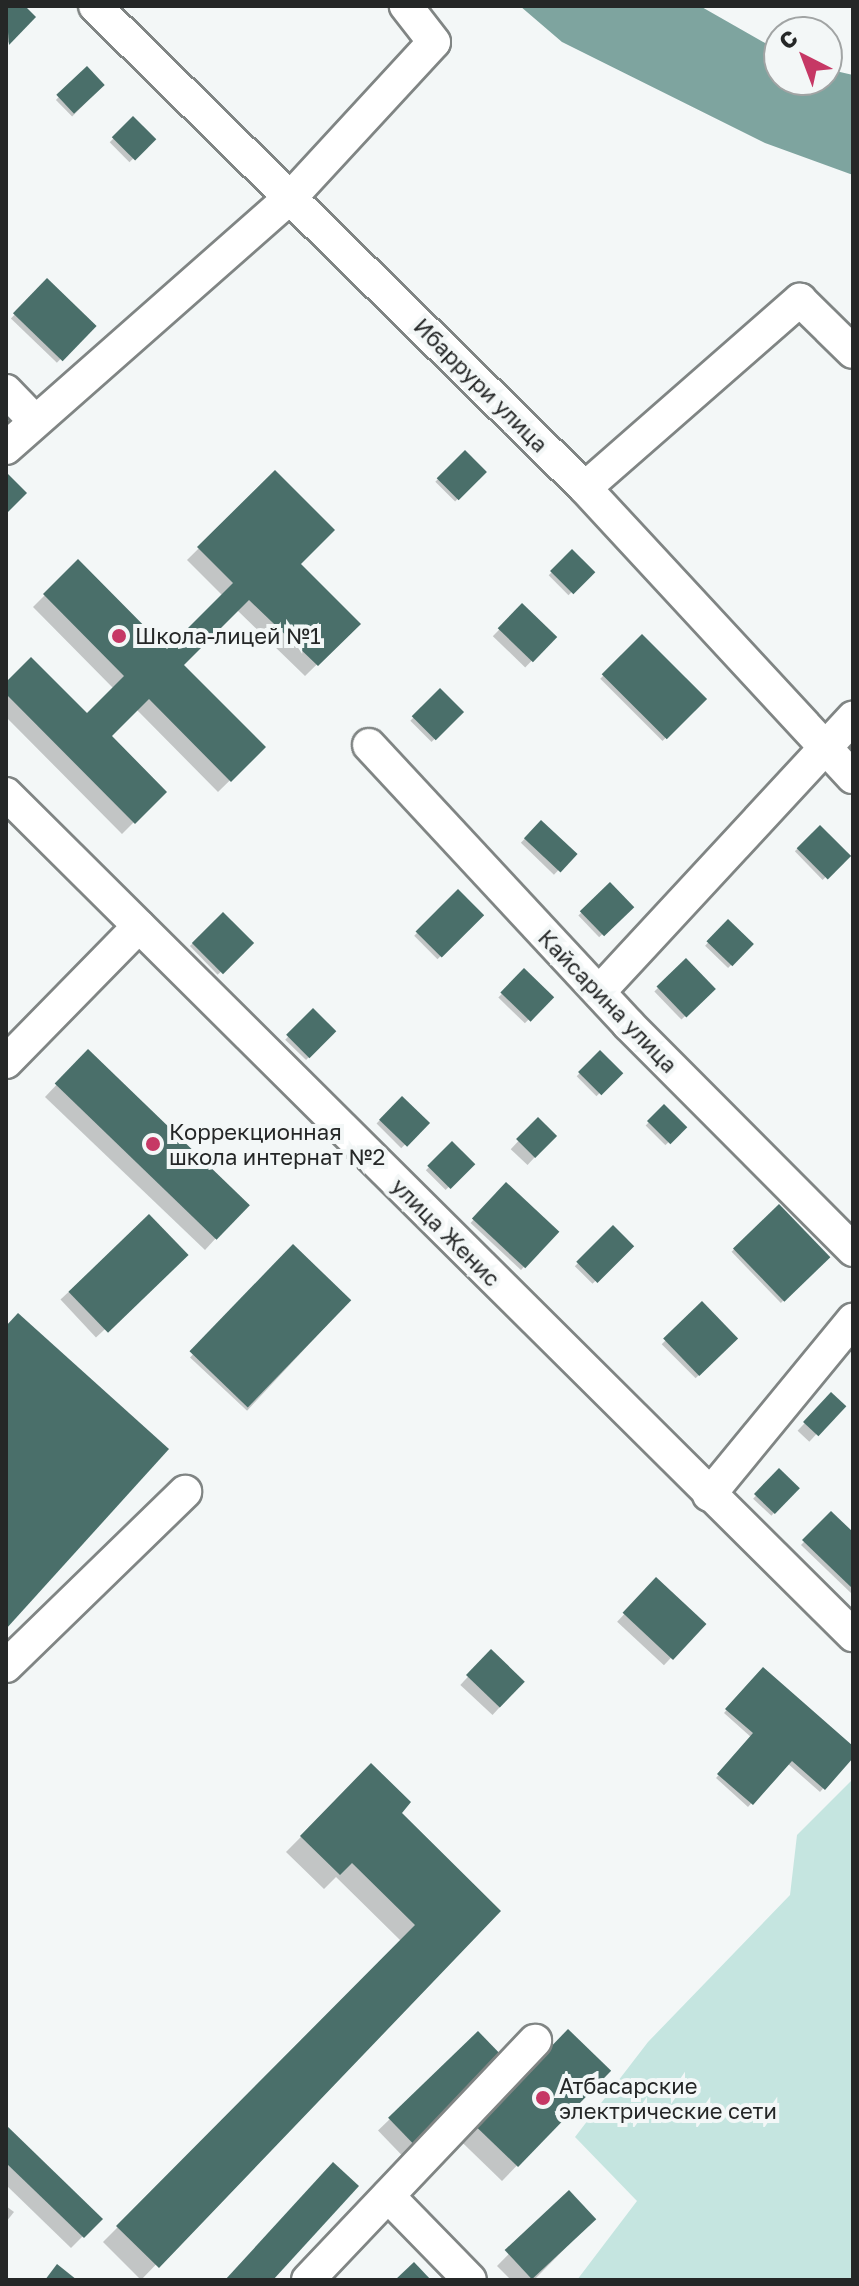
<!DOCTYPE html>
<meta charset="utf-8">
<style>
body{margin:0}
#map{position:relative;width:859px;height:2286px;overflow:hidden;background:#f3f7f7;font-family:"Golos Text",sans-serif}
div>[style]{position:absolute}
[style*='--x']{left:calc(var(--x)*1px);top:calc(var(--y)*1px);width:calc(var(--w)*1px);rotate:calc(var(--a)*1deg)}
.green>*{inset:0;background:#c5e5e0}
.water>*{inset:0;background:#7ea49f}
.shadow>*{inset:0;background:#0003;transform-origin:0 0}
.building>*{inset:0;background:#4a6f6a;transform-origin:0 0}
.roads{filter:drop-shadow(2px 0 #808584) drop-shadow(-2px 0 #808584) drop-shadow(0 2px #808584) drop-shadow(0 -2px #808584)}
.minor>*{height:32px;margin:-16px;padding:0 16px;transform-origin:16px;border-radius:16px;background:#fff}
.dots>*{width:22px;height:22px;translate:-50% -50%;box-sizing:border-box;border:4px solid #f3f7f7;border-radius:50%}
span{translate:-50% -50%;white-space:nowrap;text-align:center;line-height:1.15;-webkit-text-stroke:8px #f3f7f7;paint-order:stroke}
.street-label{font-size:22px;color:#252727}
.poi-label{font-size:22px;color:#252727}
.left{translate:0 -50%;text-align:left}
.frame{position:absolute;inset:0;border:8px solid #252727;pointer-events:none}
.north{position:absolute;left:763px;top:16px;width:80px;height:80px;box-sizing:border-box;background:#f3f7f7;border:2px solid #a1a4a4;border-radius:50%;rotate:318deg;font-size:22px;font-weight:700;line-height:32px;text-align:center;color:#252727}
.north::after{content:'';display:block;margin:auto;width:28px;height:36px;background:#c63865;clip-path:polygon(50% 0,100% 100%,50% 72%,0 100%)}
</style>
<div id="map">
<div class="green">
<i style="clip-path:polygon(853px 1779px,853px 2280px,577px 2280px,637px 2201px,575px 2137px,648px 2042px,790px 1895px,797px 1835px)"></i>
</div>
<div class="water">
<i style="clip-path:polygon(520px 6px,700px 6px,779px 51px,779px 80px,827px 80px,827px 69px,853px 75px,853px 175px,765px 143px,562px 42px)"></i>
</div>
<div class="shadow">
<i style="clip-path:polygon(6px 6px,22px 6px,33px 17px,6px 45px)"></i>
<i style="left:87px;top:69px;width:23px;height:44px;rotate:45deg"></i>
<i style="left:133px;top:119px;width:28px;height:33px;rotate:45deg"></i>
<i style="left:47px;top:281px;width:64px;height:52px;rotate:44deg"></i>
<i style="left:465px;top:452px;width:28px;height:42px;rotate:45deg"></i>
<i style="clip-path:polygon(275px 473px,298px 564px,358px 624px,305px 676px,237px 610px,181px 665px,264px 747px,218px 792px,136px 709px,109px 736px,164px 792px,122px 834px,6px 717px,6px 685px,87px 716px,114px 689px,33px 607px,78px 562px,167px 652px,223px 596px,187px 560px)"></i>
<i style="left:572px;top:552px;width:28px;height:33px;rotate:45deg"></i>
<i style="left:522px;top:606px;width:45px;height:42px;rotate:44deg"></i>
<i style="left:642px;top:637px;width:88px;height:59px;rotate:45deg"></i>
<i style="left:440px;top:691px;width:30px;height:42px;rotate:45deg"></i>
<i style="left:541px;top:822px;width:46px;height:29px;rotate:44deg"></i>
<i style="left:820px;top:827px;width:40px;height:35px;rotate:46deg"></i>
<i style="left:610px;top:885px;width:30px;height:44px;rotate:46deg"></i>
<i style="left:458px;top:892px;width:33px;height:62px;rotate:45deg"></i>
<i style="left:223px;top:914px;width:40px;height:46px;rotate:46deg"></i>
<i style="left:728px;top:922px;width:32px;height:33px;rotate:44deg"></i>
<i style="left:686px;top:961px;width:39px;height:44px;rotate:46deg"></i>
<i style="left:524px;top:971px;width:37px;height:37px;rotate:44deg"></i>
<i style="left:313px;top:1011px;width:29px;height:40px;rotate:44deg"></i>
<i style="left:600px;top:1053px;width:28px;height:33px;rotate:45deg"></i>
<i style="clip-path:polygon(77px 1063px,216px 1238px,205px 1250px,45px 1097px)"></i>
<i style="left:402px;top:1098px;width:35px;height:36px;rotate:45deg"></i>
<i style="left:664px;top:1107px;width:28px;height:26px;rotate:45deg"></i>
<i style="left:538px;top:1120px;width:23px;height:40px;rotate:43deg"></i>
<i style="left:452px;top:1144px;width:28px;height:37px;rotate:45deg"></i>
<i style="left:506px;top:1185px;width:69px;height:52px;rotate:43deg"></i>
<i style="left:779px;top:1206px;width:71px;height:66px;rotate:46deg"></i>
<i style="left:149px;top:1217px;width:52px;height:121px;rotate:47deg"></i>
<i style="left:613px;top:1228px;width:25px;height:54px;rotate:45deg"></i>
<i style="left:293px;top:1247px;width:78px;height:151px;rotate:43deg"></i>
<i style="left:702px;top:1304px;width:48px;height:57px;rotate:45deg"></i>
<i style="left:831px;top:1395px;width:16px;height:49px;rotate:43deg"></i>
<i style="left:779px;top:1471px;width:25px;height:38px;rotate:43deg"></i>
<i style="clip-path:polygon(831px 1514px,853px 1535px,853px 1595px,801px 1545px)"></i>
<i style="left:656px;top:1580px;width:64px;height:57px;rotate:43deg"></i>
<i style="left:491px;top:1652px;width:44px;height:45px;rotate:43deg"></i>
<i style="clip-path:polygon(763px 1669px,853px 1755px,820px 1792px,787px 1763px,748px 1807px,716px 1778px,752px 1738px,724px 1713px)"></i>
<i style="clip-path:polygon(371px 1766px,399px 1813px,498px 1911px,141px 2280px,103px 2242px,402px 1942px,336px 1877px,324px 1889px,286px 1852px)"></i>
<i style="left:568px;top:2032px;width:56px;height:153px;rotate:44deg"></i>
<i style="left:478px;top:2034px;width:36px;height:139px;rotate:46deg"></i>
<i style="clip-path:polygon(6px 2127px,100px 2219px,71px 2248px,6px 2185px)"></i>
<i style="clip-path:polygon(569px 2193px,594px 2219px,534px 2280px,511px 2280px,497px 2266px)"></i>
<i style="clip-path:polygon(6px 2206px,14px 2212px,6px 2222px)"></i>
</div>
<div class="building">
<i style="clip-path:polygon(6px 6px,25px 6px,36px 17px,9px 45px)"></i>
<i style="left:87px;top:66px;width:26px;height:42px;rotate:47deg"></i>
<i style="left:133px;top:116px;width:33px;height:30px;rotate:45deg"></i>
<i style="left:47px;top:278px;width:69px;height:49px;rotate:44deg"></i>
<i style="left:465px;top:450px;width:31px;height:40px;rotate:45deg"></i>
<i style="clip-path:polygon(275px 470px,335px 530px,301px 564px,361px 624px,318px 666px,249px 600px,184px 665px,266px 747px,231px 782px,149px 699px,112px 736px,167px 792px,135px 824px,6px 694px,6px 682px,31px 657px,87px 713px,124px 676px,43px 594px,78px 559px,167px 649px,233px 583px,197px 547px)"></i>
<i style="clip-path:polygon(6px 472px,27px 493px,6px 514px)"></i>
<i style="left:572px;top:549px;width:33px;height:31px;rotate:45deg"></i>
<i style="left:522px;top:603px;width:49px;height:35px;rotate:44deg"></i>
<i style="left:642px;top:634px;width:92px;height:57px;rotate:45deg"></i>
<i style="left:440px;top:688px;width:34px;height:40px;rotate:45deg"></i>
<i style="left:541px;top:820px;width:50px;height:25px;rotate:43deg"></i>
<i style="left:820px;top:825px;width:44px;height:33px;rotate:45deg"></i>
<i style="left:610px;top:882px;width:35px;height:42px;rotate:46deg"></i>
<i style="left:458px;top:889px;width:37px;height:60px;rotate:45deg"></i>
<i style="left:223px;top:912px;width:44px;height:44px;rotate:45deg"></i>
<i style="left:728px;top:919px;width:36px;height:31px;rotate:44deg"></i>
<i style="left:686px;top:958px;width:43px;height:41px;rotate:46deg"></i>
<i style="left:524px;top:968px;width:42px;height:34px;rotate:44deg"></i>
<i style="left:313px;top:1008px;width:33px;height:38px;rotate:45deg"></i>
<i style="left:88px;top:1049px;width:225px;height:48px;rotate:44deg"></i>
<i style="left:600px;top:1050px;width:33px;height:31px;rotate:45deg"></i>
<i style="left:402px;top:1096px;width:39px;height:33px;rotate:44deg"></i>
<i style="left:664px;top:1104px;width:33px;height:24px;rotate:45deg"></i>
<i style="left:538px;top:1117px;width:27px;height:31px;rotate:45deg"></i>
<i style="left:452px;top:1141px;width:33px;height:35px;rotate:45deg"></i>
<i style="left:506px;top:1182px;width:73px;height:50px;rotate:43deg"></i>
<i style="left:779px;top:1204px;width:74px;height:64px;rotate:46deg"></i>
<i style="left:149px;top:1214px;width:57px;height:112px;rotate:46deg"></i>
<i style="left:613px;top:1225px;width:30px;height:52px;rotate:45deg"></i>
<i style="left:293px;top:1244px;width:81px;height:149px;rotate:44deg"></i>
<i style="left:702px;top:1301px;width:52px;height:54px;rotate:46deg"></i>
<i style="clip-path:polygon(18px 1313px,169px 1449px,6px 1629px,6px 1326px)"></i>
<i style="left:831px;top:1392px;width:21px;height:41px;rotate:43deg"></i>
<i style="left:779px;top:1468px;width:29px;height:36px;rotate:44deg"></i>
<i style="clip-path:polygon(831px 1511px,853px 1532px,853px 1589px,802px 1540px)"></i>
<i style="left:656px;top:1577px;width:69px;height:49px;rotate:43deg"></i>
<i style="left:491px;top:1649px;width:47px;height:36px;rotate:44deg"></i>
<i style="clip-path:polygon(763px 1667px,853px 1746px,853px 1758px,825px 1790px,792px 1761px,753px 1805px,717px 1774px,753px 1733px,725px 1709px)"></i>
<i style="clip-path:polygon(371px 1763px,411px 1802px,402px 1813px,501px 1911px,159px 2268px,116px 2226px,415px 1925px,352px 1863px,340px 1875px,300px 1836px)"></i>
<i style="left:568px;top:2029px;width:60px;height:134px;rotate:44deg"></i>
<i style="left:478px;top:2031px;width:40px;height:125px;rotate:46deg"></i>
<i style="clip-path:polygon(6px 2125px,103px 2219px,84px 2238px,6px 2163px)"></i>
<i style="clip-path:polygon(333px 2162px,359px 2186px,273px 2280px,225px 2280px)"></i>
<i style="left:569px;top:2190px;width:40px;height:88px;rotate:47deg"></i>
<i style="clip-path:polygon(414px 2262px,431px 2280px,395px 2280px)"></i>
<i style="clip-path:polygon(57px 2264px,77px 2280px,45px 2280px)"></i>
</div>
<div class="roads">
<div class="minor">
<i style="--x:95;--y:6;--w:687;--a:44.53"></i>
<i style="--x:585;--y:488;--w:394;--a:47.2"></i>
<i style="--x:6;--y:391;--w:40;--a:46"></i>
<i style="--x:6;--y:448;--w:381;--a:-41.4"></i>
<i style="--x:292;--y:196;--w:209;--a:-47.3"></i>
<i style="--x:434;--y:42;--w:46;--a:-127.9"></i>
<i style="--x:585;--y:488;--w:286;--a:-41.2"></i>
<i style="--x:800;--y:300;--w:74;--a:44.5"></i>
<i style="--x:369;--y:745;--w:381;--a:47.1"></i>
<i style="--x:628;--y:1024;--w:319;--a:45.1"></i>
<i style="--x:6;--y:794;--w:1194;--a:44.8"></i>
<i style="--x:599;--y:992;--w:374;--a:-47.2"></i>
<i style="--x:6;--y:1062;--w:190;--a:-45.6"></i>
<i style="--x:709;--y:1495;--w:227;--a:-50.6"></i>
<i style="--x:6;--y:1666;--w:250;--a:-44.2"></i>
<i style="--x:388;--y:2196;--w:117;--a:45.7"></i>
<i style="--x:308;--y:2280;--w:330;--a:-46.5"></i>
</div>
</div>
<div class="dots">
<i style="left:119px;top:636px;background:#c63865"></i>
<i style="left:153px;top:1144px;background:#c63865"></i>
<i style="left:543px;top:2098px;background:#c63865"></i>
</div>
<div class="street-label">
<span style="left:481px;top:385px;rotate:45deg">Ибаррури улица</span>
<span style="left:608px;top:1001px;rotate:46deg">Кайсарина улица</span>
<span style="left:446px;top:1232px;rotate:45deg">улица Женис</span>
</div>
<div class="poi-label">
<span class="left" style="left:135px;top:636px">Школа-лицей №1</span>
<span class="left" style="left:169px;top:1144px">Коррекционная<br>школа интернат №2</span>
<span class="left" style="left:559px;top:2098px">Атбасарские<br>электрические сети</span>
</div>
<div class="frame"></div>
<div class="north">С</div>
</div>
